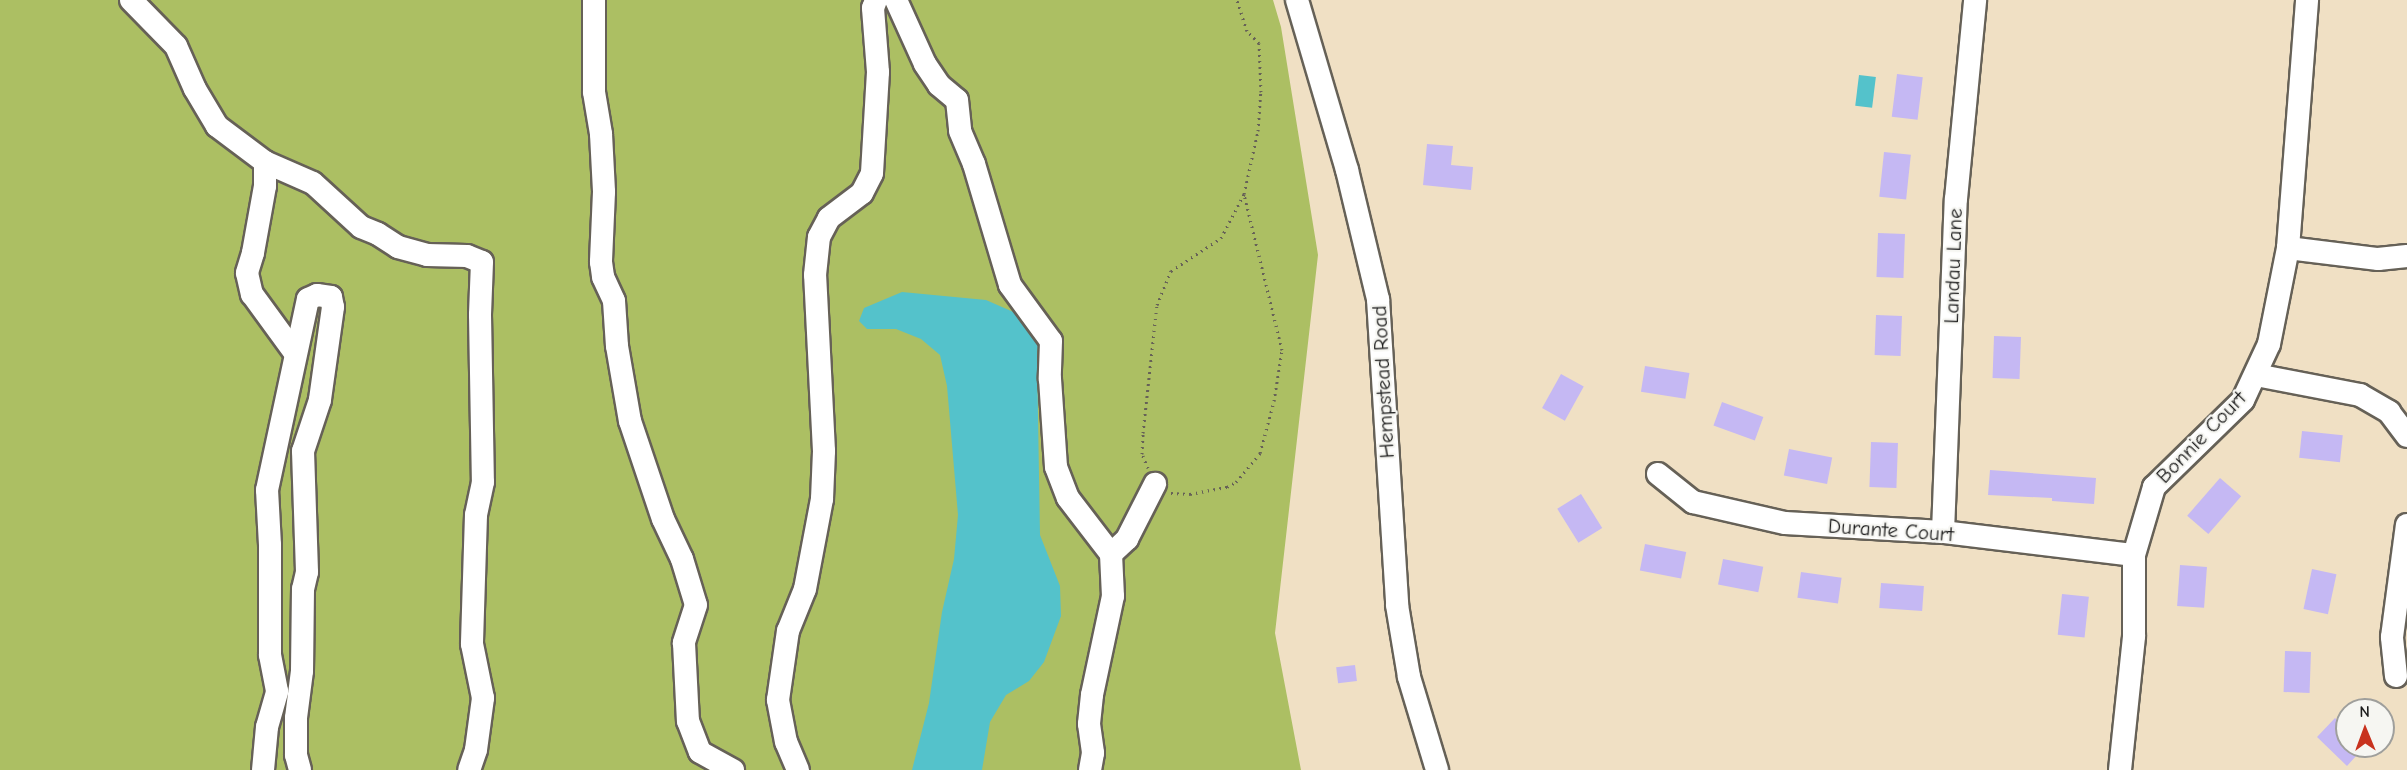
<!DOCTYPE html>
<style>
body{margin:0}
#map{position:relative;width:2407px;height:770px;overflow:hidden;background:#f0e0c4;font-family:"Comic Neue",sans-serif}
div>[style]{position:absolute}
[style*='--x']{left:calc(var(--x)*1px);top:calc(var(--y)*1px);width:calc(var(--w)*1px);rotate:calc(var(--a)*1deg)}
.green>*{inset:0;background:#acbf63}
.water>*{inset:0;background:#54c2cb;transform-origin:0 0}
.building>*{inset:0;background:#c5b8f3;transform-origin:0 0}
.path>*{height:3px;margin-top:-1.5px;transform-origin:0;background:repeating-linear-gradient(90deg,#666157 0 1.5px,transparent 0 6px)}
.roads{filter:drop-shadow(2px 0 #666157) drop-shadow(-2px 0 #666157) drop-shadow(0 2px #666157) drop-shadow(0 -2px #666157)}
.minor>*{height:22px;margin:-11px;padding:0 11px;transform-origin:11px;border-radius:11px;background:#fff}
span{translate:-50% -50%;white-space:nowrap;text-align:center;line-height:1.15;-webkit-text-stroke:4.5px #f6f6f2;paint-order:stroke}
.street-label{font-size:21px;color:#1c1c1c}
.north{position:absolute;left:2335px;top:698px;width:60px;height:60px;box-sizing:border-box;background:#f6f6f2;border:2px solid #9f9f9c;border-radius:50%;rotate:359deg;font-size:16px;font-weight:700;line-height:24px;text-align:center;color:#1c1c1c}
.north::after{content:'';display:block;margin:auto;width:21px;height:27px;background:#c8321e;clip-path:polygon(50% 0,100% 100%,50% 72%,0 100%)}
</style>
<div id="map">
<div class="green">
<i style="clip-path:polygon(0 0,1273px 0,1281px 27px,1318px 255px,1275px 633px,1301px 770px,0 770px)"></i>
</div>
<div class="water">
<i style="left:1859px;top:75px;width:17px;height:31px;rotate:7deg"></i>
<i style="clip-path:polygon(902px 292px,986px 300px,1018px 314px,1039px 338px,1037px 355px,1040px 535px,1060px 586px,1061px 616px,1044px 662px,1029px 681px,1006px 695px,990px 722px,982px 770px,912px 770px,929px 703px,942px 612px,954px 559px,958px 515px,947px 386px,940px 355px,921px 339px,896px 329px,867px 329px,859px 321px,864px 308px)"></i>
</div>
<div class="building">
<i style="left:1897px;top:74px;width:26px;height:43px;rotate:7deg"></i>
<i style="clip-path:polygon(1427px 144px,1453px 146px,1451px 165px,1473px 167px,1471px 190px,1423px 185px)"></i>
<i style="left:1884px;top:152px;width:27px;height:45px;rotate:6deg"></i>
<i style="left:1878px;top:233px;width:27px;height:44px;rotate:2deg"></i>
<i style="left:1876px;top:315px;width:26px;height:40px;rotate:2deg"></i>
<i style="left:1994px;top:336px;width:27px;height:42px;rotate:2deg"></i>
<i style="left:1645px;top:366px;width:45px;height:26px;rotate:9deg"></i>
<i style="left:1561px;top:374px;width:26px;height:39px;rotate:29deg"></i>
<i style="left:1722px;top:402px;width:44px;height:25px;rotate:20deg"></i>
<i style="left:2302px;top:431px;width:41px;height:27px;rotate:6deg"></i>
<i style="left:1871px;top:442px;width:27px;height:45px;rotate:2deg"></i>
<i style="left:1789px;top:449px;width:44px;height:27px;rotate:11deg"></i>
<i style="clip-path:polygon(1990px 470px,2096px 478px,2094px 504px,2052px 501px,2052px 498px,1988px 495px)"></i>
<i style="left:2220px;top:478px;width:28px;height:50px;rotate:41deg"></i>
<i style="left:1581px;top:494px;width:40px;height:28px;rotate:58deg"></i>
<i style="left:1645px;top:544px;width:42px;height:27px;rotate:11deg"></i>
<i style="left:1723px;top:559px;width:41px;height:26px;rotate:11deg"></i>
<i style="left:2180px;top:565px;width:27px;height:41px;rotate:4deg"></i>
<i style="left:2312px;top:569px;width:25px;height:41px;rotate:12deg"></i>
<i style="left:1801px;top:572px;width:41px;height:26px;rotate:8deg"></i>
<i style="left:1881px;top:583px;width:43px;height:25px;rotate:4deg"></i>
<i style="left:2062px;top:594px;width:27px;height:41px;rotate:6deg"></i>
<i style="left:2285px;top:651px;width:26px;height:41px;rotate:2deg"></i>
<i style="left:1355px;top:665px;width:16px;height:19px;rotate:83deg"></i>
<i style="clip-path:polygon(2335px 718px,2347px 730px,2347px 746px,2365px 746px,2347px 766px,2317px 737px)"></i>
</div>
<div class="path">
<i style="--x:1148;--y:468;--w:15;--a:-113"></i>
<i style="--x:1142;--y:454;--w:21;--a:-87"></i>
<i style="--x:1143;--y:433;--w:129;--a:-83.8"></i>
<i style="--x:1157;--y:305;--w:37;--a:-68"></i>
<i style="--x:1171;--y:271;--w:60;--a:-33.4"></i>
<i style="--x:1221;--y:238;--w:50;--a:-62.4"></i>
<i style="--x:1244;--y:194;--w:65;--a:-77.5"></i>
<i style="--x:1258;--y:131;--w:39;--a:-86"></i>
<i style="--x:1261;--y:92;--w:49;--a:-92.3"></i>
<i style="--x:1259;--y:43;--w:17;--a:-135"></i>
<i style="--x:1247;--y:31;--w:33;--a:-108"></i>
<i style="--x:1171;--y:493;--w:19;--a:3"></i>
<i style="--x:1190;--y:494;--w:38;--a:-11"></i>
<i style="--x:1227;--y:487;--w:10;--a:-29"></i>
<i style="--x:1236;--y:482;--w:38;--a:-50"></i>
<i style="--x:1260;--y:453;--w:54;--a:-74.9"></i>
<i style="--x:1274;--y:401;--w:52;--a:-81.1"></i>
<i style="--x:1282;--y:350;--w:161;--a:-103.7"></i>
</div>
<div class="roads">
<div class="minor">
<i style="--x:131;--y:0;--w:64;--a:45.6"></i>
<i style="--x:176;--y:46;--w:47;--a:66.2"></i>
<i style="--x:195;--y:89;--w:43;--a:59.3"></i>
<i style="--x:217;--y:126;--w:60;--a:36.9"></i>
<i style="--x:265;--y:162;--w:24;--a:90"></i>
<i style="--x:265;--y:186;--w:68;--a:100.2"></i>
<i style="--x:253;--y:253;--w:21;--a:107"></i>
<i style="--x:247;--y:273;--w:22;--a:77"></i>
<i style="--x:252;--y:294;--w:73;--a:53.9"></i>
<i style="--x:594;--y:0;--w:92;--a:90"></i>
<i style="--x:594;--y:92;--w:43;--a:80.5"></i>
<i style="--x:601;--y:134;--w:58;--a:87"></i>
<i style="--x:604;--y:192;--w:70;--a:92.5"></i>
<i style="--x:601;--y:262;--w:15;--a:82"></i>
<i style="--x:603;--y:277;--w:26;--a:65"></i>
<i style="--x:614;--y:301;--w:45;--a:86.2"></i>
<i style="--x:617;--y:346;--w:76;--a:80.2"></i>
<i style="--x:630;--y:421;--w:103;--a:71.4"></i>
<i style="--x:663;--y:519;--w:44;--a:64.6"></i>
<i style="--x:682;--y:559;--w:48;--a:73.1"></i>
<i style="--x:696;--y:605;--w:40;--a:108"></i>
<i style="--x:684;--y:643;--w:78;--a:87.1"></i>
<i style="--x:688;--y:721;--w:33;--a:69"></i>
<i style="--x:700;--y:752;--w:38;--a:29"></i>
<i style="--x:896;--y:0;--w:70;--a:65.6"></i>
<i style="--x:925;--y:64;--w:25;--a:56"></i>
<i style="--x:939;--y:85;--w:23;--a:40"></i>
<i style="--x:957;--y:100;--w:31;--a:84"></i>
<i style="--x:960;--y:131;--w:36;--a:67"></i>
<i style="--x:974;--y:164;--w:126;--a:73.4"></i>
<i style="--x:1010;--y:285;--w:69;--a:53.8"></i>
<i style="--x:1051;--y:341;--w:38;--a:92"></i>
<i style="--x:1050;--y:379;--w:88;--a:86.1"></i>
<i style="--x:1056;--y:467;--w:33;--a:69"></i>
<i style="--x:1068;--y:498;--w:71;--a:52.5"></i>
<i style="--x:1111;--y:554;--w:42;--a:87.3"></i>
<i style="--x:1113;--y:596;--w:101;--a:102"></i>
<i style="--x:1092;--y:695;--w:29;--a:96"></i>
<i style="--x:1089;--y:724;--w:29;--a:82"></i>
<i style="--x:1093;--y:753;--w:17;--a:100"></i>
<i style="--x:1297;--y:0;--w:177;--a:73.6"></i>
<i style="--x:1347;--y:170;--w:133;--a:76.5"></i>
<i style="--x:1378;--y:299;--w:307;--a:86.4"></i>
<i style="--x:1397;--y:605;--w:73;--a:80.5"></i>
<i style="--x:1409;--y:677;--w:97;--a:73.2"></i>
<i style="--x:265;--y:162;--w:52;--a:23.6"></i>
<i style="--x:313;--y:183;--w:65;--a:42.5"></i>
<i style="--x:361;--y:227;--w:18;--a:22"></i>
<i style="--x:378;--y:234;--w:24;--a:33"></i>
<i style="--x:398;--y:247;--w:30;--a:15"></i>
<i style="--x:427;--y:255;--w:40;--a:1.4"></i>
<i style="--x:467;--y:256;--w:16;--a:22"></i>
<i style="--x:482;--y:262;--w:53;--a:92.2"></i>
<i style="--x:480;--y:315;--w:167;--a:89"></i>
<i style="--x:483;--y:482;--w:34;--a:102"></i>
<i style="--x:476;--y:515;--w:129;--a:91.8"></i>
<i style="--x:472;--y:644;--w:55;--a:78.5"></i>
<i style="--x:483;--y:698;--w:52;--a:97.7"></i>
<i style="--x:476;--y:750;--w:21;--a:109"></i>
<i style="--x:2288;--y:248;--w:91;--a:7"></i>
<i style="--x:2378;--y:259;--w:29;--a:-6"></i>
<i style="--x:2256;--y:375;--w:106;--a:10.9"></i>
<i style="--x:2360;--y:395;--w:34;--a:30"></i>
<i style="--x:2389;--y:412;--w:30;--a:53"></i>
<i style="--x:1658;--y:474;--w:45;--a:38.7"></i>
<i style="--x:1693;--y:502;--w:94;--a:12.9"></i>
<i style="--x:1785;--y:523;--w:158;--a:3.3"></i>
<i style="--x:1943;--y:532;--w:192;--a:6.9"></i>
<i style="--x:1943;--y:532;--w:333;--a:-87.8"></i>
<i style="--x:1956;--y:199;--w:200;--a:-84.5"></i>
<i style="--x:1111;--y:554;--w:22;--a:-43"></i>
<i style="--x:1127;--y:539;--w:62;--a:-63"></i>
<i style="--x:2396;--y:676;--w:39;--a:-96"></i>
<i style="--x:2392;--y:637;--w:113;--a:-82.4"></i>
<i style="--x:263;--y:770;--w:43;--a:-84.7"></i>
<i style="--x:267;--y:727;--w:37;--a:-74"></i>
<i style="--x:277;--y:691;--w:37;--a:-101"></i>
<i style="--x:270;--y:655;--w:110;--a:-90"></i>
<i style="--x:270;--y:545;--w:55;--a:-93.1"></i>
<i style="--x:267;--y:490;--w:195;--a:-77.9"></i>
<i style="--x:308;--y:299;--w:10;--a:-24"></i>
<i style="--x:317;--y:295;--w:14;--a:8"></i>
<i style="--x:331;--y:297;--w:10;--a:79"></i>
<i style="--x:333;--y:307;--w:94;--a:98"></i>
<i style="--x:320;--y:400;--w:54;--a:108.4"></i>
<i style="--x:303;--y:451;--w:121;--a:88.1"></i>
<i style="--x:307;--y:572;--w:17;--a:103"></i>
<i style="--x:303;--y:589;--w:82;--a:90.7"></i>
<i style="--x:302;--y:671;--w:47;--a:97.3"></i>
<i style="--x:296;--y:718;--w:37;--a:90"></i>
<i style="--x:296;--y:755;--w:16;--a:75"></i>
<i style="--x:798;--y:770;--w:30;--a:-113"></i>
<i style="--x:786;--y:742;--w:43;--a:-100.8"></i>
<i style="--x:778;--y:700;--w:70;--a:-81.8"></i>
<i style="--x:788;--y:631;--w:45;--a:-68"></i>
<i style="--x:805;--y:589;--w:92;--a:-79.3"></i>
<i style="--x:822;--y:499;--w:48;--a:-87.6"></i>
<i style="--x:824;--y:451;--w:176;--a:-92.9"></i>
<i style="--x:815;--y:275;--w:38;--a:-84"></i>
<i style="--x:819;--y:237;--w:21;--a:-62"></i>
<i style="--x:829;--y:218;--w:41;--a:-37.1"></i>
<i style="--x:862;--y:193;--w:22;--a:-63"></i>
<i style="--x:872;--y:173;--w:101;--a:-86.6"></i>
<i style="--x:878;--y:72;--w:64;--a:-94.5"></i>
<i style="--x:873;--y:8;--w:9;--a:-69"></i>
<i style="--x:2120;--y:770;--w:135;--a:-84"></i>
<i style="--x:2134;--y:636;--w:81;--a:-90"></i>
<i style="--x:2134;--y:555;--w:71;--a:-73.6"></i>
<i style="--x:2154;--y:487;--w:124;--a:-44.3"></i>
<i style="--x:2243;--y:400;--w:62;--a:-65.1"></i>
<i style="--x:2269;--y:344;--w:98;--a:-78.8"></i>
<i style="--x:2288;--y:248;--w:249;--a:-85.6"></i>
</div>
</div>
<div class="street-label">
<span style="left:1953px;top:266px;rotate:-88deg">Landau Lane</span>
<span style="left:1383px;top:382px;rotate:-93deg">Hempstead Road</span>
<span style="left:2201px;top:437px;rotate:-46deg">Bonnie Court</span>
<span style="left:1891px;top:530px;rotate:4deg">Durante Court</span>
</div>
<div class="north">N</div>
</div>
